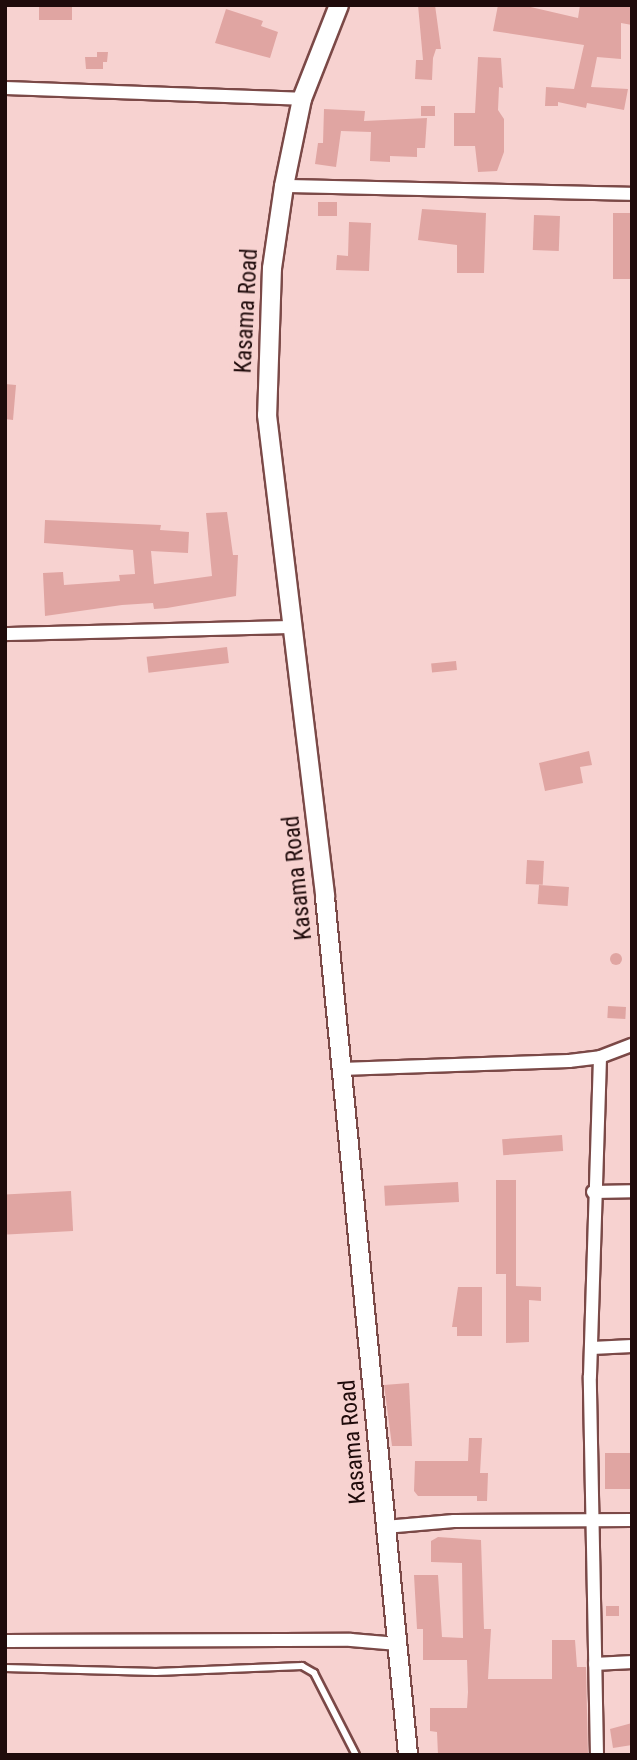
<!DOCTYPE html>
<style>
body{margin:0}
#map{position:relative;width:637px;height:1760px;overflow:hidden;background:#f7d2d0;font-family:"Roboto Condensed",sans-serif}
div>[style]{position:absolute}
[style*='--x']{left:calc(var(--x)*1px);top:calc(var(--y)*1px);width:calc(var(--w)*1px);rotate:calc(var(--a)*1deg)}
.building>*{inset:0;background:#e0a5a2;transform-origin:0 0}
.round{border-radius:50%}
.roads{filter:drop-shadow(2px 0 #7b4947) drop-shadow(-2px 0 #7b4947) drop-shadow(0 2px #7b4947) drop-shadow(0 -2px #7b4947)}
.lane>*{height:6px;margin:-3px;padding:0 3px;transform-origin:3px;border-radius:3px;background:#fff}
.street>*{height:12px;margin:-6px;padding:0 6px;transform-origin:6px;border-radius:6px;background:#fff}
.secondary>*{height:18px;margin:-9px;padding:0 9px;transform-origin:9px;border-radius:9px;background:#fff}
span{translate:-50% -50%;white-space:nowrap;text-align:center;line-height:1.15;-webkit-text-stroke:7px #f7d2d0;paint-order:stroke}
.street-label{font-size:23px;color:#1f0b0b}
.frame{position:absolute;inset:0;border:7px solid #1f0b0b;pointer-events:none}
</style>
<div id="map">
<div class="building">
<i style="left:39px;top:5px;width:33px;height:15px"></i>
<i style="clip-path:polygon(418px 5px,435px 5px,441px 49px,436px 49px,433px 58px,432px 80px,415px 79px,416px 60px,423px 60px)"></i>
<i style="clip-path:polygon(498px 5px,522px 5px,578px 18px,580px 5px,632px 7px,632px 25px,621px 23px,621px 59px,597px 57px,591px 87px,628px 89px,624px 110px,587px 103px,586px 108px,558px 102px,558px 106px,545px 106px,546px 87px,574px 89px,584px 45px,493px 31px)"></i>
<i style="clip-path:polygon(226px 9px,263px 21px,261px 26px,278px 32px,270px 58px,215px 43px)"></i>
<i style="clip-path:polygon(97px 52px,108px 52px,107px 62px,103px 62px,103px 69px,86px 69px,85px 57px,97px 57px)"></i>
<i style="clip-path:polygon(478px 57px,501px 58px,503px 88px,499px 87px,498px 110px,504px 119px,504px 152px,497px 171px,478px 172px,475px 146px,454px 146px,454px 113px,475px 113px)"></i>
<i style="left:421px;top:106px;width:14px;height:10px"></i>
<i style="clip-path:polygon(324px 109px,365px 111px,364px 121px,427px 118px,425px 148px,417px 148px,417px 157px,390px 156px,390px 162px,370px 161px,371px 132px,341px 131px,336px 167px,315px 164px,318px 143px,323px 143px)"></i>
<i style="left:318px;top:202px;width:19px;height:14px"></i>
<i style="clip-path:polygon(422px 209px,486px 213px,484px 273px,457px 273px,457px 245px,418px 240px)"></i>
<i style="left:613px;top:213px;width:19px;height:66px"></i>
<i style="left:534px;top:215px;width:26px;height:35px;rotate:2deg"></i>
<i style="clip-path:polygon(349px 222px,371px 223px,369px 271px,336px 270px,337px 255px,348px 256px)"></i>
<i style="clip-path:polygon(5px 384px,16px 385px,13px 420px,5px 419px)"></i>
<i style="clip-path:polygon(227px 512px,233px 555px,238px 555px,236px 596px,167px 608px,154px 609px,153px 603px,122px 605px,45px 616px,43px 573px,63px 572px,64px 585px,120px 581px,119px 575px,135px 574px,133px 550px,44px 543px,45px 520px,161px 525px,160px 530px,189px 532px,188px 553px,151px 551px,154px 584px,212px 576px,206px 513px)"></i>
<i style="left:227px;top:647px;width:16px;height:81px;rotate:83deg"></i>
<i style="left:456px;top:661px;width:9px;height:25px;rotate:84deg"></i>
<i style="clip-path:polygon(589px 751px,592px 765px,580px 767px,583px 783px,545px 791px,539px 763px)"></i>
<i style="left:527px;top:860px;width:17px;height:24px;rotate:3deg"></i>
<i style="left:539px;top:885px;width:30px;height:19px;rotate:4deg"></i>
<i class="round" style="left:610px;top:953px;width:12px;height:12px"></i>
<i style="left:608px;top:1006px;width:18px;height:12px;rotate:3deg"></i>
<i style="left:562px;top:1135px;width:16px;height:60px;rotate:86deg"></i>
<i style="clip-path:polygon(496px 1180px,516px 1180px,516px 1286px,541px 1287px,541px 1301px,529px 1300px,529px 1342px,506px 1343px,506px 1274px,496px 1274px)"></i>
<i style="left:458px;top:1182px;width:20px;height:74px;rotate:87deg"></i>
<i style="left:71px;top:1191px;width:40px;height:66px;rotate:87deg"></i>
<i style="clip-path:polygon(458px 1287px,482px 1287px,482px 1336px,457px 1336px,457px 1327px,452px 1327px)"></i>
<i style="clip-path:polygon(409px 1383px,412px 1446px,392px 1446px,384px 1385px)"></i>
<i style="clip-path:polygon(469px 1438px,482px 1438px,480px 1473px,488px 1473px,487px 1501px,477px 1501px,477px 1496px,418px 1496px,414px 1491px,415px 1461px,468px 1461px)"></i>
<i style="left:632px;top:1453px;width:36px;height:27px;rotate:90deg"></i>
<i style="clip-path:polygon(438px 1537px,481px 1540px,484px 1629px,491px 1629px,488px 1679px,552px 1679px,552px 1640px,575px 1640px,577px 1667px,586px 1667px,588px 1755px,438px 1755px,437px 1732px,430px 1731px,430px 1708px,467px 1708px,468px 1692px,467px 1660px,423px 1660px,423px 1629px,417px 1629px,414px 1575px,438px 1575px,442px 1637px,463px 1638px,462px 1563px,431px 1562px,431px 1541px)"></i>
<i style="left:606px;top:1606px;width:13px;height:10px"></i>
<i style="clip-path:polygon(632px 1723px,632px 1745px,613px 1748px,610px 1729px)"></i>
</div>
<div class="roads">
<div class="lane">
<i style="--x:5;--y:1668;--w:151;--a:1.5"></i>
<i style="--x:156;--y:1672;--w:146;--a:-2.4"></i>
<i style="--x:302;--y:1666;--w:14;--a:30"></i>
<i style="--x:314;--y:1673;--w:92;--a:62.9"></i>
</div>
<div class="street">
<i style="--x:5;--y:88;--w:297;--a:2.1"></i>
<i style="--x:284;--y:186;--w:348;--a:1.3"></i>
<i style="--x:5;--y:634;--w:289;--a:-1.4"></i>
<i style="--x:341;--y:1069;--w:228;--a:-2"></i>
<i style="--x:569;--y:1061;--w:31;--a:-7"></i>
<i style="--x:600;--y:1057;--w:34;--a:-21"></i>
<i style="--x:593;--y:1192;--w:39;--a:-1"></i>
<i style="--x:592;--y:1348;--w:40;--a:-2.9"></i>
<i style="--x:385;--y:1527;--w:69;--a:-5"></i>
<i style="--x:454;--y:1521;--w:178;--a:-0.3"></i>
<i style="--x:5;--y:1641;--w:346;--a:-0.2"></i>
<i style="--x:351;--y:1640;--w:47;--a:4.9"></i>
<i style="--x:595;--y:1664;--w:37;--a:-3"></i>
<i style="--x:597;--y:1755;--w:379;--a:-91.1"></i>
<i style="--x:590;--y:1376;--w:319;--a:-88.2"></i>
</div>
<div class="secondary">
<i style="--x:339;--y:5;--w:101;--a:111.5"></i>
<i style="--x:302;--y:99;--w:89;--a:101.7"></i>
<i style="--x:284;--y:186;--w:83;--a:98.3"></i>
<i style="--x:272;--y:268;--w:147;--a:91.9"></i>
<i style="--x:267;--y:415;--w:485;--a:83.1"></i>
<i style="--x:325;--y:897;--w:862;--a:84.47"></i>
</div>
</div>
<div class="street-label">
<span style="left:247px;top:311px;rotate:-87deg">Kasama Road</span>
<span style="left:298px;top:878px;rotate:-96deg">Kasama Road</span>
<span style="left:353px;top:1442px;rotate:-95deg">Kasama Road</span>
</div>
<div class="frame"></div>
</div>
